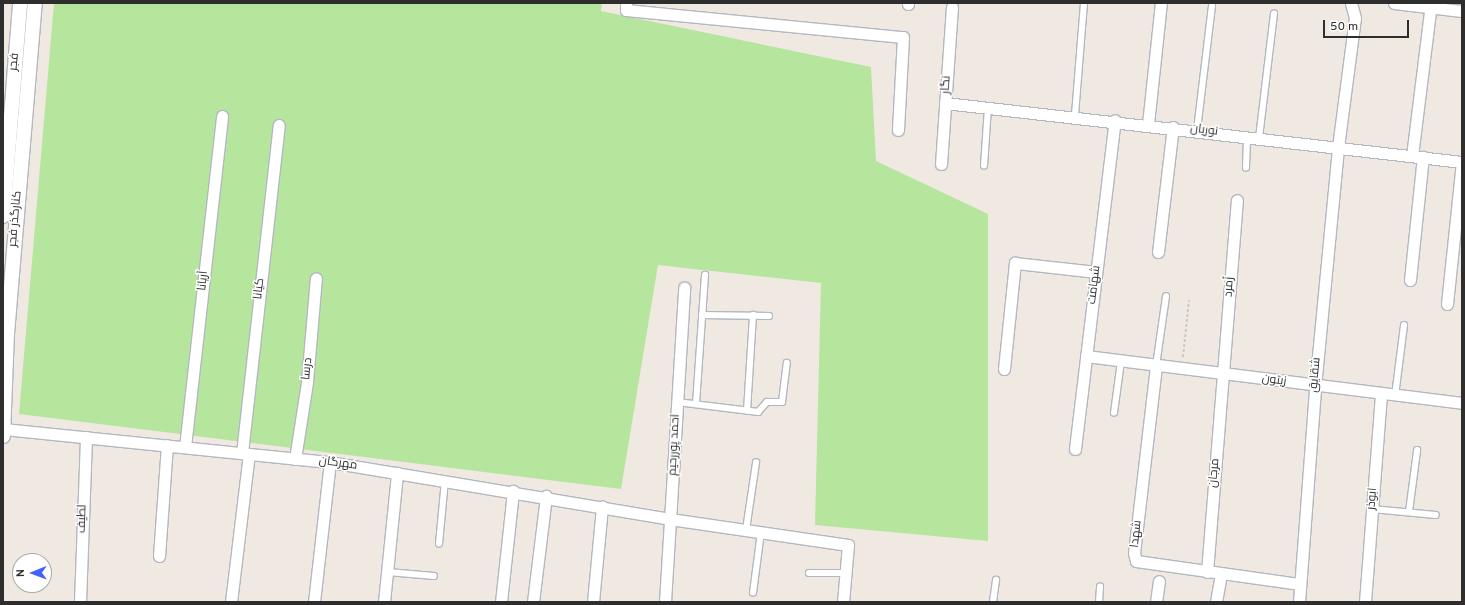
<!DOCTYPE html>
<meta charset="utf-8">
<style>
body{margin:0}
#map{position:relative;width:1465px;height:605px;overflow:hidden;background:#efe9e1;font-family:Overpass,Cairo,sans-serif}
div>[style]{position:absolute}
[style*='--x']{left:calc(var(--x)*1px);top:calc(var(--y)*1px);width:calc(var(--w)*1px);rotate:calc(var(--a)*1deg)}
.green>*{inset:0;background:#b6e59e}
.path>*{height:2px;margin-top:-1px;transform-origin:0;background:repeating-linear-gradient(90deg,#c9c9c9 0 3px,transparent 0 5px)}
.roads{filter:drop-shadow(1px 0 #b4b7c1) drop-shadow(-1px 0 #b4b7c1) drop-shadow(0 1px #b4b7c1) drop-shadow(0 -1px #b4b7c1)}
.service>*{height:5.5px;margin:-2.75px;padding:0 2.75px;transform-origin:2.75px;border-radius:2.75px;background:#fff}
.minor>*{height:11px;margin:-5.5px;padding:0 5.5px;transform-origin:5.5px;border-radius:5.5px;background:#fff}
.tertiary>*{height:14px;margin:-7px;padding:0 7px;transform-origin:7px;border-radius:7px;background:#fff}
span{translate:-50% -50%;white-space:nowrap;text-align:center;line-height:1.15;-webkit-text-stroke:3px #fff;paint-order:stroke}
.street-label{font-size:12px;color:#2e2e2e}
.frame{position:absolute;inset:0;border:4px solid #2e2e2e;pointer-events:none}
.north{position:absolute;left:12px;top:553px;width:40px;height:40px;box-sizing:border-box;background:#fff;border:1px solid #ababab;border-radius:50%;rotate:269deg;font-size:11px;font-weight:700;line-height:16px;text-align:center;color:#2e2e2e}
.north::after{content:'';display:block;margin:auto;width:14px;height:18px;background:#4264fb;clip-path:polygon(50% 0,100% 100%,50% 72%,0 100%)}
.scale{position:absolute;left:1323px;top:20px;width:86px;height:18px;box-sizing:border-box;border:2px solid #2e2e2e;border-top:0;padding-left:5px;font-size:12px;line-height:14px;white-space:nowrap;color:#2e2e2e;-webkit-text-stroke:3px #fff;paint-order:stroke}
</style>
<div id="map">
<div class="green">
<i style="clip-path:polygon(54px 3px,602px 3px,601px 11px,871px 67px,876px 161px,988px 214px,988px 541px,815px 525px,821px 283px,658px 265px,621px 489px,19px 414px)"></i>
</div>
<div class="path">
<i style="--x:1183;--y:357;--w:57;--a:-84"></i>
</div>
<div class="roads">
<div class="service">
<i style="--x:1075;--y:115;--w:112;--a:-85.4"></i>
<i style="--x:1197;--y:130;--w:125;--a:-83.1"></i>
<i style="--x:1259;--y:138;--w:125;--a:-83.1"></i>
<i style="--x:984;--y:166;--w:59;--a:-86.1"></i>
<i style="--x:1246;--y:168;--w:31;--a:-88"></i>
<i style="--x:702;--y:315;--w:67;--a:0.9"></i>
<i style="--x:1156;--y:366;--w:70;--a:-81.8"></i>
<i style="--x:1395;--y:396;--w:71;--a:-82.7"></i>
<i style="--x:677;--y:402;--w:82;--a:7"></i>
<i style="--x:758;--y:412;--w:13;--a:-48"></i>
<i style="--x:767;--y:402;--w:15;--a:0"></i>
<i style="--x:782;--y:402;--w:39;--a:-83"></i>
<i style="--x:696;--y:404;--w:129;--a:-86"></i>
<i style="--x:747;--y:411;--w:96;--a:-86.4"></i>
<i style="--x:1114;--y:413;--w:52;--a:-82.3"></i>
<i style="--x:1372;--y:509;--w:64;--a:5.4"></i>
<i style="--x:1409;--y:512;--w:62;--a:-82.5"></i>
<i style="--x:746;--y:530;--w:68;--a:-81.5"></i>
<i style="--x:439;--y:544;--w:63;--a:-84.6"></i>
<i style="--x:388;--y:572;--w:46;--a:5"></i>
<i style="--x:809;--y:573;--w:37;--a:0"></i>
<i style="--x:753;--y:593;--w:62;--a:-82.5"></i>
<i style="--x:993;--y:602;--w:22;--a:-82"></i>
<i style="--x:1099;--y:602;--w:15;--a:-86"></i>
</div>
<div class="minor">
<i style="--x:626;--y:3;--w:7;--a:90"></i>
<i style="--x:626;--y:10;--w:278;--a:5.6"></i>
<i style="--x:903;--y:37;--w:93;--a:93.1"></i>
<i style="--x:1394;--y:3;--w:68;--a:6.7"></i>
<i style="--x:908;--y:4;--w:1;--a:-90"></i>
<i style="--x:945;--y:103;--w:520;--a:6.51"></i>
<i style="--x:1148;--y:124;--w:122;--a:-83.9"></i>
<i style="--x:1412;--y:156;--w:154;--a:-82.9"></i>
<i style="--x:941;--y:164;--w:157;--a:-86"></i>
<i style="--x:1158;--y:252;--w:126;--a:-83.2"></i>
<i style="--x:1410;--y:280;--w:124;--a:-84"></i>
<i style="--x:1447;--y:304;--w:143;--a:-84"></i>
<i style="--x:1086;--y:356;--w:379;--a:7.1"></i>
<i style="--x:1156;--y:366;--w:188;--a:96.7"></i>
<i style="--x:1134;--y:553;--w:8;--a:76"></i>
<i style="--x:1136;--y:561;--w:166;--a:8"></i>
<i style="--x:1004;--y:369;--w:107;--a:-84.1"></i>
<i style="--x:1015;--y:263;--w:81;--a:6.3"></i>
<i style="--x:4;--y:429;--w:328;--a:5.8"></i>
<i style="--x:330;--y:462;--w:345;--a:9.5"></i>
<i style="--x:670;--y:519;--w:180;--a:8.3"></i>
<i style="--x:848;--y:545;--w:57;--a:95"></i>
<i style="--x:185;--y:447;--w:333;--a:-83.6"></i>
<i style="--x:1075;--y:449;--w:331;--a:-83.1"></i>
<i style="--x:242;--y:453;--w:330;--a:-83.6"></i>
<i style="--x:295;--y:459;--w:78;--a:-81.1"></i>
<i style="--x:307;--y:382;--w:104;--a:-85.1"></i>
<i style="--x:159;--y:556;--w:111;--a:-85.9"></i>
<i style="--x:1207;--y:572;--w:373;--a:-85.4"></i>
<i style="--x:80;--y:602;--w:165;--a:-87.9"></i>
<i style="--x:231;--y:602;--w:149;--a:-83.1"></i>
<i style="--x:314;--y:602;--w:141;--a:-83.5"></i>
<i style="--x:384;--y:602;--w:130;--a:-84.2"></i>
<i style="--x:501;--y:602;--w:112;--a:-83.8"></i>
<i style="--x:533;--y:602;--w:107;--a:-83"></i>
<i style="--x:593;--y:602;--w:96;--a:-84.6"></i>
<i style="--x:665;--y:602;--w:315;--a:-86.5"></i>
<i style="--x:1156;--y:602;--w:21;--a:-82"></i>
<i style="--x:1216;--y:602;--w:28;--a:-80"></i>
<i style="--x:1299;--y:602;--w:216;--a:-85.7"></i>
<i style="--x:1315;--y:387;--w:241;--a:-84.5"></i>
<i style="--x:1338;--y:147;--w:130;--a:-82.5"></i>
<i style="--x:1355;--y:18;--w:16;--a:-105"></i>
<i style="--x:1365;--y:602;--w:208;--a:-85.6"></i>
</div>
<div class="tertiary">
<i style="--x:3;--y:216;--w:214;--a:-85.4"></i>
<i style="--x:3;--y:436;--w:102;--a:-87.8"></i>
<i style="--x:7;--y:334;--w:332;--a:-85.2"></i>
</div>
</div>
<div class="street-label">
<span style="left:15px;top:62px;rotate:-84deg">فجر</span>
<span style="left:947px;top:85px;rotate:-86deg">نگار</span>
<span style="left:1204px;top:131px;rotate:7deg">نوریان</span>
<span style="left:16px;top:219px;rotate:-85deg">کنارگذر فجر</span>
<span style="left:204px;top:281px;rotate:-84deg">آریانا</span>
<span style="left:1095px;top:285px;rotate:-83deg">شهامت</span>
<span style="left:1230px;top:287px;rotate:-86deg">زُمرد</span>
<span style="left:260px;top:289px;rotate:-84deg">کیانا</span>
<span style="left:308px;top:369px;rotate:-84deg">درسا</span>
<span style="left:1316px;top:375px;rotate:-85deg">شقایق</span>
<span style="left:1274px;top:381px;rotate:8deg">زیتون</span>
<span style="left:675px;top:445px;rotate:-87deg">احمد پوررحیم</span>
<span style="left:338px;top:464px;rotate:8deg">مهرگان</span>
<span style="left:1215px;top:473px;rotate:-85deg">مرجان</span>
<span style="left:1373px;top:499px;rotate:-85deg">ابوذر</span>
<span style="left:83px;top:519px;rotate:-88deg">لطیف</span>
<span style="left:1137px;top:534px;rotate:-84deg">شهدا</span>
</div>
<div class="frame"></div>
<div class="north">N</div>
<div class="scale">50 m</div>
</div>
